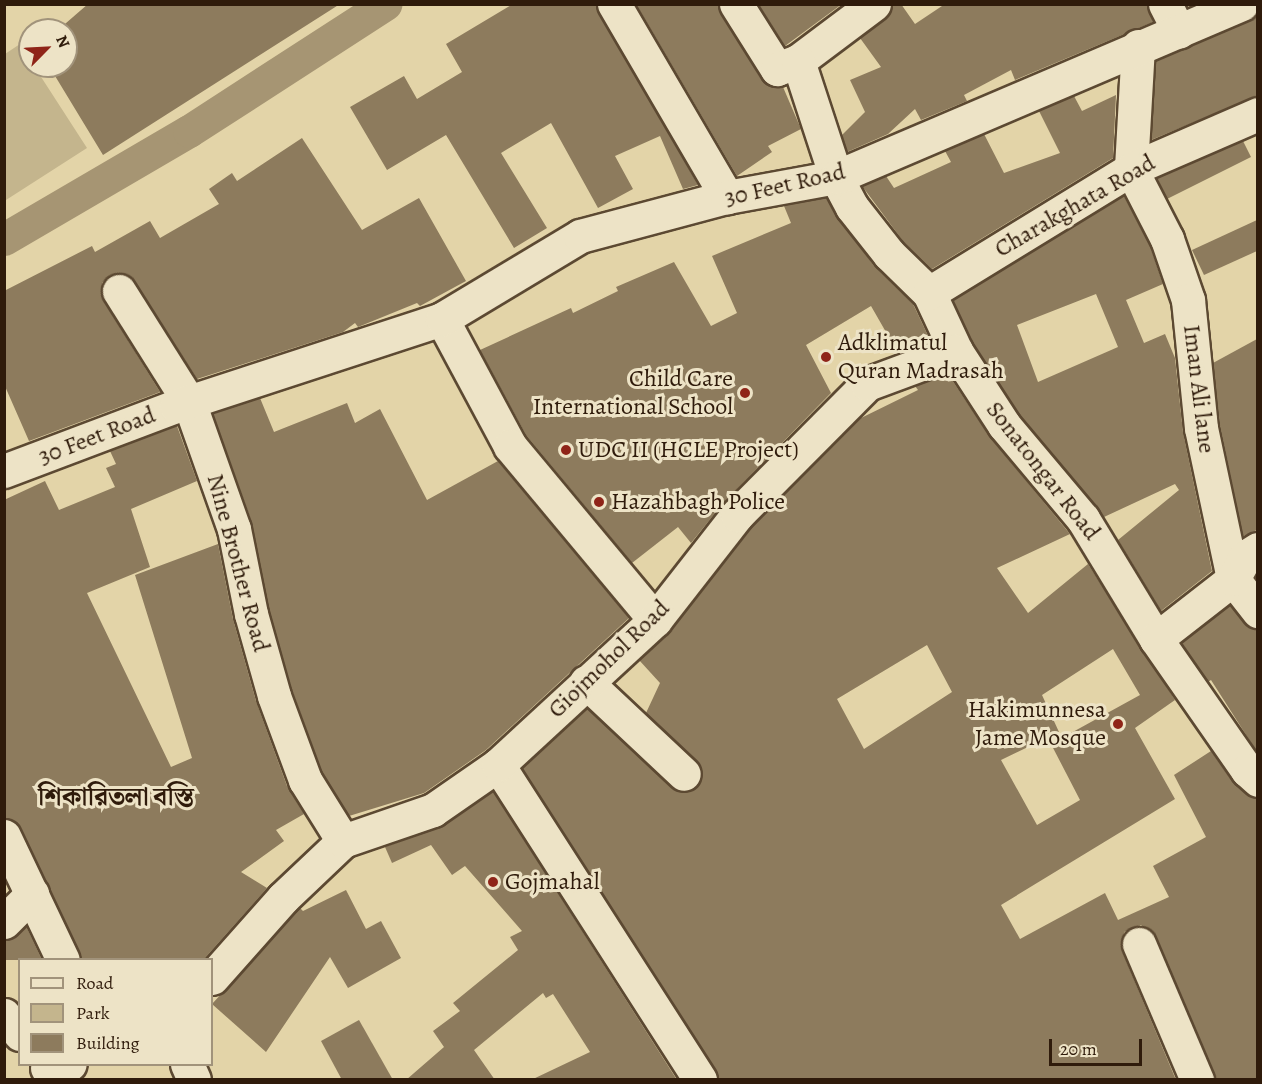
<!DOCTYPE html>
<meta charset="utf-8">
<style>
body{margin:0}
#map{position:relative;width:1262px;height:1084px;overflow:hidden;background:#e3d4a8;font-family:Alegreya,"Noto Serif Bengali",serif}
div>[style]{position:absolute}
[style*='--x']{left:calc(var(--x)*1px);top:calc(var(--y)*1px);width:calc(var(--w)*1px);rotate:calc(var(--a)*1deg)}
.green>*{inset:0;background:#c4b58d}
.canal>*{height:33px;margin:-16.5px;padding:0 16.5px;transform-origin:16.5px;border-radius:16.5px;background:#a69573}
.building>*{inset:0;background:#8d7b5d}
.roads{filter:drop-shadow(2px 0 #5c4932) drop-shadow(-2px 0 #5c4932) drop-shadow(0 2px #5c4932) drop-shadow(0 -2px #5c4932)}
.minor>*{height:33px;margin:-16.5px;padding:0 16.5px;transform-origin:16.5px;border-radius:16.5px;background:#ede3c6}
.dots>*{width:16px;height:16px;translate:-50% -50%;box-sizing:border-box;border:3px solid #ede3c6;border-radius:50%}
span{translate:-50% -50%;white-space:nowrap;text-align:center;line-height:1.15;-webkit-text-stroke:6px #ede3c6;paint-order:stroke}
.street-label{font-size:24px;color:#2f1b0b}
.poi-label{font-size:24px;color:#2f1b0b}
.left{translate:0 -50%;text-align:left}
.right{translate:-100% -50%;text-align:right}
.neighbourhood-label{font-size:26px;color:#2f1b0b;font-weight:700}
.frame{position:absolute;inset:0;border:6px solid #2f1b0b;pointer-events:none}
.legend{position:absolute;left:18px;top:958px;width:195px;height:108px;box-sizing:border-box;background:#ede3c6;border:2px solid #a1937b;margin:0;padding:8px 10px;list-style:none;font-size:18px;color:#2f1b0b}
.legend li{display:flex;align-items:center;gap:12px;height:30px}
.legend b{width:30px;border:2px solid #a1937b}
.north{position:absolute;left:18px;top:18px;width:60px;height:60px;box-sizing:border-box;background:#ede3c6;border:2px solid #a1937b;border-radius:50%;rotate:66deg;font-size:16px;font-weight:700;line-height:24px;text-align:center;color:#2f1b0b}
.north::after{content:'';display:block;margin:auto;width:21px;height:27px;background:#8f2418;clip-path:polygon(50% 0,100% 100%,50% 72%,0 100%)}
.scale{position:absolute;left:1049px;top:1039px;width:93px;height:27px;box-sizing:border-box;border:3px solid #2f1b0b;border-top:0;padding-left:8px;font-size:18px;line-height:21px;white-space:nowrap;color:#2f1b0b;-webkit-text-stroke:4px #ede3c6;paint-order:stroke}
</style>
<div id="map">
<div class="green">
<i style="clip-path:polygon(20px 44px,30px 66px,34px 66px,87px 148px,6px 200px,5px 54px)"></i>
</div>
<div class="canal">
<i style="--x:4;--y:239;--w:214;--a:-30.3"></i>
<i style="--x:189;--y:131;--w:234;--a:-32.9"></i>
</div>
<div class="building">
<i style="clip-path:polygon(88px 4px,340px 4px,103px 155px,49px 66px,66px 66px,66px 30px,58px 30px)"></i>
<i style="clip-path:polygon(513px 4px,595px 4px,698px 185px,683px 189px,660px 136px,615px 156px,633px 189px,598px 208px,551px 123px,501px 153px,547px 228px,514px 248px,446px 135px,387px 170px,350px 107px,404px 76px,417px 99px,462px 72px,446px 44px)"></i>
<i style="clip-path:polygon(636px 4px,717px 4px,761px 79px,768px 85px,783px 87px,801px 129px,768px 146px,772px 152px,737px 176px)"></i>
<i style="clip-path:polygon(758px 4px,842px 4px,785px 46px)"></i>
<i style="clip-path:polygon(892px 4px,901px 4px,915px 24px,945px 4px,1147px 4px,1153px 22px,1015px 80px,1011px 70px,964px 95px,967px 101px,921px 120px,915px 109px,888px 134px,847px 152px,842px 135px,865px 112px,850px 80px,881px 67px,860px 38px,886px 19px)"></i>
<i style="clip-path:polygon(1257px 14px,1257px 96px,1151px 140px,1156px 61px)"></i>
<i style="clip-path:polygon(1116px 95px,1113px 158px,932px 269px,903px 241px,862px 186px,886px 176px,894px 188px,951px 162px,945px 151px,984px 134px,1004px 173px,1060px 153px,1039px 111px,1074px 96px,1082px 111px)"></i>
<i style="clip-path:polygon(302px 138px,362px 230px,419px 198px,466px 281px,420px 306px,417px 303px,358px 327px,355px 323px,343px 332px,197px 379px,134px 281px,127px 274px,110px 275px,102px 283px,103px 300px,160px 392px,29px 441px,4px 384px,4px 291px,92px 246px,95px 252px,150px 221px,160px 238px,219px 204px,209px 189px,232px 173px,237px 181px)"></i>
<i style="clip-path:polygon(1243px 141px,1251px 157px,1167px 199px,1157px 178px)"></i>
<i style="clip-path:polygon(evenodd,1124px 196px,1150px 246px,1163px 284px,1126px 300px,1144px 343px,1165px 334px,1175px 358px,1183px 432px,1212px 571px,1161px 611px,1118px 540px,1179px 490px,1175px 484px,1104px 517px,1019px 414px,972px 342px,953px 300px,1124px 196px,1096px 294px,1118px 347px,1038px 382px,1017px 325px,1096px 294px)"></i>
<i style="clip-path:polygon(826px 198px,874px 266px,913px 304px,930px 340px,898px 353px,871px 306px,806px 345px,831px 393px,724px 502px,691px 543px,678px 527px,632px 563px,526px 435px,480px 350px,571px 308px,573px 313px,618px 291px,616px 287px,674px 262px,711px 326px,737px 313px,712px 256px,791px 223px,784px 206px)"></i>
<i style="clip-path:polygon(1257px 220px,1257px 251px,1204px 275px,1192px 250px)"></i>
<i style="clip-path:polygon(1257px 339px,1257px 530px,1243px 536px,1220px 425px,1213px 363px)"></i>
<i style="clip-path:polygon(evenodd,948px 374px,990px 437px,1070px 534px,997px 568px,1028px 613px,1088px 564px,1175px 700px,1135px 728px,1175px 799px,1001px 905px,1020px 939px,1105px 893px,1118px 920px,1169px 897px,1153px 866px,1206px 837px,1174px 775px,1211px 751px,1234px 784px,1257px 798px,1257px 1080px,1215px 1080px,1156px 937px,1141px 925px,1124px 932px,1122px 951px,1176px 1080px,719px 1080px,522px 768px,587px 708px,672px 788px,689px 792px,697px 787px,702px 778px,697px 761px,646px 713px,660px 683px,639px 660px,670px 632px,751px 527px,859px 419px,918px 390px,915px 386px,948px 374px,927px 645px,952px 692px,864px 749px,837px 699px,927px 645px,948px 374px,1113px 649px,1140px 695px,1051px 744px,1080px 800px,1037px 825px,1001px 760px,1059px 732px,1042px 695px,1113px 649px)"></i>
<i style="clip-path:polygon(260px 398px,274px 432px,347px 403px,355px 423px,380px 409px,427px 500px,498px 461px,629px 618px,486px 750px,424px 793px,349px 816px,322px 772px,292px 690px,269px 610px,252px 523px,213px 414px)"></i>
<i style="clip-path:polygon(177px 426px,197px 481px,131px 509px,150px 567px,87px 593px,171px 767px,192px 758px,135px 575px,218px 544px,233px 619px,256px 701px,287px 786px,304px 814px,276px 830px,284px 841px,241px 872px,267px 888px,203px 960px,81px 960px,21px 828px,4px 817px,4px 500px,45px 481px,59px 510px,115px 487px,106px 468px,116px 464px,110px 451px)"></i>
<i style="clip-path:polygon(1230px 605px,1244px 623px,1257px 629px,1257px 752px,1211px 680px,1208px 682px,1182px 643px)"></i>
<i style="clip-path:polygon(493px 791px,677px 1080px,531px 1080px,590px 1052px,553px 994px,546px 998px,543px 993px,474px 1050px,495px 1080px,406px 1080px,444px 1047px,433px 1031px,460px 1011px,453px 1003px,518px 950px,510px 937px,522px 931px,465px 866px,452px 875px,431px 845px,392px 863px,385px 847px,443px 826px)"></i>
<i style="clip-path:polygon(346px 890px,366px 929px,381px 921px,401px 958px,348px 988px,330px 957px,266px 1052px,212px 1004px,300px 908px,303px 911px)"></i>
<i style="clip-path:polygon(26px 926px,42px 960px,4px 960px,4px 940px)"></i>
<i style="clip-path:polygon(359px 1020px,393px 1080px,342px 1080px,321px 1041px)"></i>
</div>
<div class="roads">
<div class="minor">
<i style="--x:614;--y:4;--w:224;--a:59.7"></i>
<i style="--x:736;--y:4;--w:77;--a:57.8"></i>
<i style="--x:777;--y:69;--w:22;--a:-21"></i>
<i style="--x:798;--y:61;--w:95;--a:-36.9"></i>
<i style="--x:1165;--y:4;--w:31;--a:63"></i>
<i style="--x:1138;--y:46;--w:123;--a:93.3"></i>
<i style="--x:1131;--y:169;--w:79;--a:62.8"></i>
<i style="--x:1167;--y:239;--w:65;--a:71"></i>
<i style="--x:1188;--y:300;--w:129;--a:84.2"></i>
<i style="--x:1201;--y:428;--w:154;--a:78"></i>
<i style="--x:1233;--y:579;--w:41;--a:52"></i>
<i style="--x:798;--y:61;--w:122;--a:71.9"></i>
<i style="--x:836;--y:177;--w:34;--a:62"></i>
<i style="--x:852;--y:207;--w:60;--a:51.8"></i>
<i style="--x:889;--y:254;--w:56;--a:44.3"></i>
<i style="--x:929;--y:293;--w:64;--a:65"></i>
<i style="--x:956;--y:351;--w:88;--a:57"></i>
<i style="--x:1004;--y:425;--w:123;--a:50"></i>
<i style="--x:1083;--y:519;--w:140;--a:58.7"></i>
<i style="--x:1156;--y:639;--w:160;--a:55.2"></i>
<i style="--x:1247;--y:770;--w:15;--a:42"></i>
<i style="--x:119;--y:291;--w:131;--a:57.8"></i>
<i style="--x:189;--y:402;--w:135;--a:70.5"></i>
<i style="--x:234;--y:529;--w:87;--a:78.7"></i>
<i style="--x:251;--y:614;--w:85;--a:74.3"></i>
<i style="--x:274;--y:696;--w:90;--a:69.7"></i>
<i style="--x:305;--y:780;--w:72;--a:58.1"></i>
<i style="--x:929;--y:293;--w:237;--a:-31.5"></i>
<i style="--x:1131;--y:169;--w:138;--a:-23.4"></i>
<i style="--x:442;--y:319;--w:144;--a:61.8"></i>
<i style="--x:510;--y:446;--w:226;--a:50.2"></i>
<i style="--x:4;--y:471;--w:184;--a:-20.7"></i>
<i style="--x:176;--y:406;--w:280;--a:-18.1"></i>
<i style="--x:442;--y:319;--w:161;--a:-31"></i>
<i style="--x:580;--y:236;--w:152;--a:-14.9"></i>
<i style="--x:727;--y:197;--w:111;--a:-10.4"></i>
<i style="--x:836;--y:177;--w:441;--a:-23.1"></i>
<i style="--x:1156;--y:639;--w:98;--a:-37.9"></i>
<i style="--x:1233;--y:579;--w:25;--a:-61"></i>
<i style="--x:1245;--y:557;--w:15;--a:-32"></i>
<i style="--x:586;--y:682;--w:134;--a:43.2"></i>
<i style="--x:498;--y:765;--w:374;--a:57.3"></i>
<i style="--x:4;--y:836;--w:137;--a:64.6"></i>
<i style="--x:4;--y:922;--w:40;--a:-45"></i>
<i style="--x:1139;--y:944;--w:148;--a:66.9"></i>
<i style="--x:212;--y:978;--w:107;--a:-48.4"></i>
<i style="--x:283;--y:898;--w:83;--a:-43.5"></i>
<i style="--x:343;--y:841;--w:95;--a:-19"></i>
<i style="--x:433;--y:810;--w:79;--a:-34.7"></i>
<i style="--x:498;--y:765;--w:214;--a:-42.7"></i>
<i style="--x:655;--y:620;--w:133;--a:-52"></i>
<i style="--x:737;--y:515;--w:185;--a:-45.2"></i>
<i style="--x:867;--y:384;--w:95;--a:-20.3"></i>
<i style="--x:4;--y:1015;--w:25;--a:50"></i>
<i style="--x:187;--y:1064;--w:17;--a:66"></i>
<i style="--x:47;--y:1068;--w:23;--a:-10"></i>
</div>
</div>
<div class="dots">
<i style="left:826px;top:357px;background:#8f2418"></i>
<i style="left:745px;top:393px;background:#8f2418"></i>
<i style="left:566px;top:450px;background:#8f2418"></i>
<i style="left:599px;top:502px;background:#8f2418"></i>
<i style="left:1118px;top:724px;background:#8f2418"></i>
<i style="left:493px;top:882px;background:#8f2418"></i>
</div>
<div class="street-label">
<span style="left:785px;top:185px;rotate:-13deg">30 Feet Road</span>
<span style="left:1075px;top:206px;rotate:-30deg">Charakghata Road</span>
<span style="left:1199px;top:389px;rotate:83deg">Iman Ali lane</span>
<span style="left:97px;top:436px;rotate:-21deg">30 Feet Road</span>
<span style="left:1043px;top:471px;rotate:52deg">Sonatongar Road</span>
<span style="left:238px;top:563px;rotate:75deg">Nine Brother Road</span>
<span style="left:609px;top:659px;rotate:-44deg">Giojmohol Road</span>
</div>
<div class="poi-label">
<span class="left" style="left:838px;top:357px">Adklimatul<br>Quran Madrasah</span>
<span class="right" style="left:733px;top:393px">Child Care<br>International School</span>
<span class="left" style="left:578px;top:450px">UDC II (HCLE Project)</span>
<span class="left" style="left:611px;top:502px">Hazahbagh Police</span>
<span class="right" style="left:1106px;top:724px">Hakimunnesa<br>Jame Mosque</span>
<span class="left" style="left:505px;top:882px">Gojmahal</span>
</div>
<div class="neighbourhood-label">
<span style="left:116px;top:797px">শিকারিতলা বস্তি</span>
</div>
<div class="frame"></div>
<ul class="legend">
<li><b style="height:8px;background:#ede3c6"></b>Road</li>
<li><b style="height:16px;background:#c4b58d"></b>Park</li>
<li><b style="height:16px;background:#8d7b5d"></b>Building</li>
</ul>
<div class="north">N</div>
<div class="scale">20 m</div>
</div>
